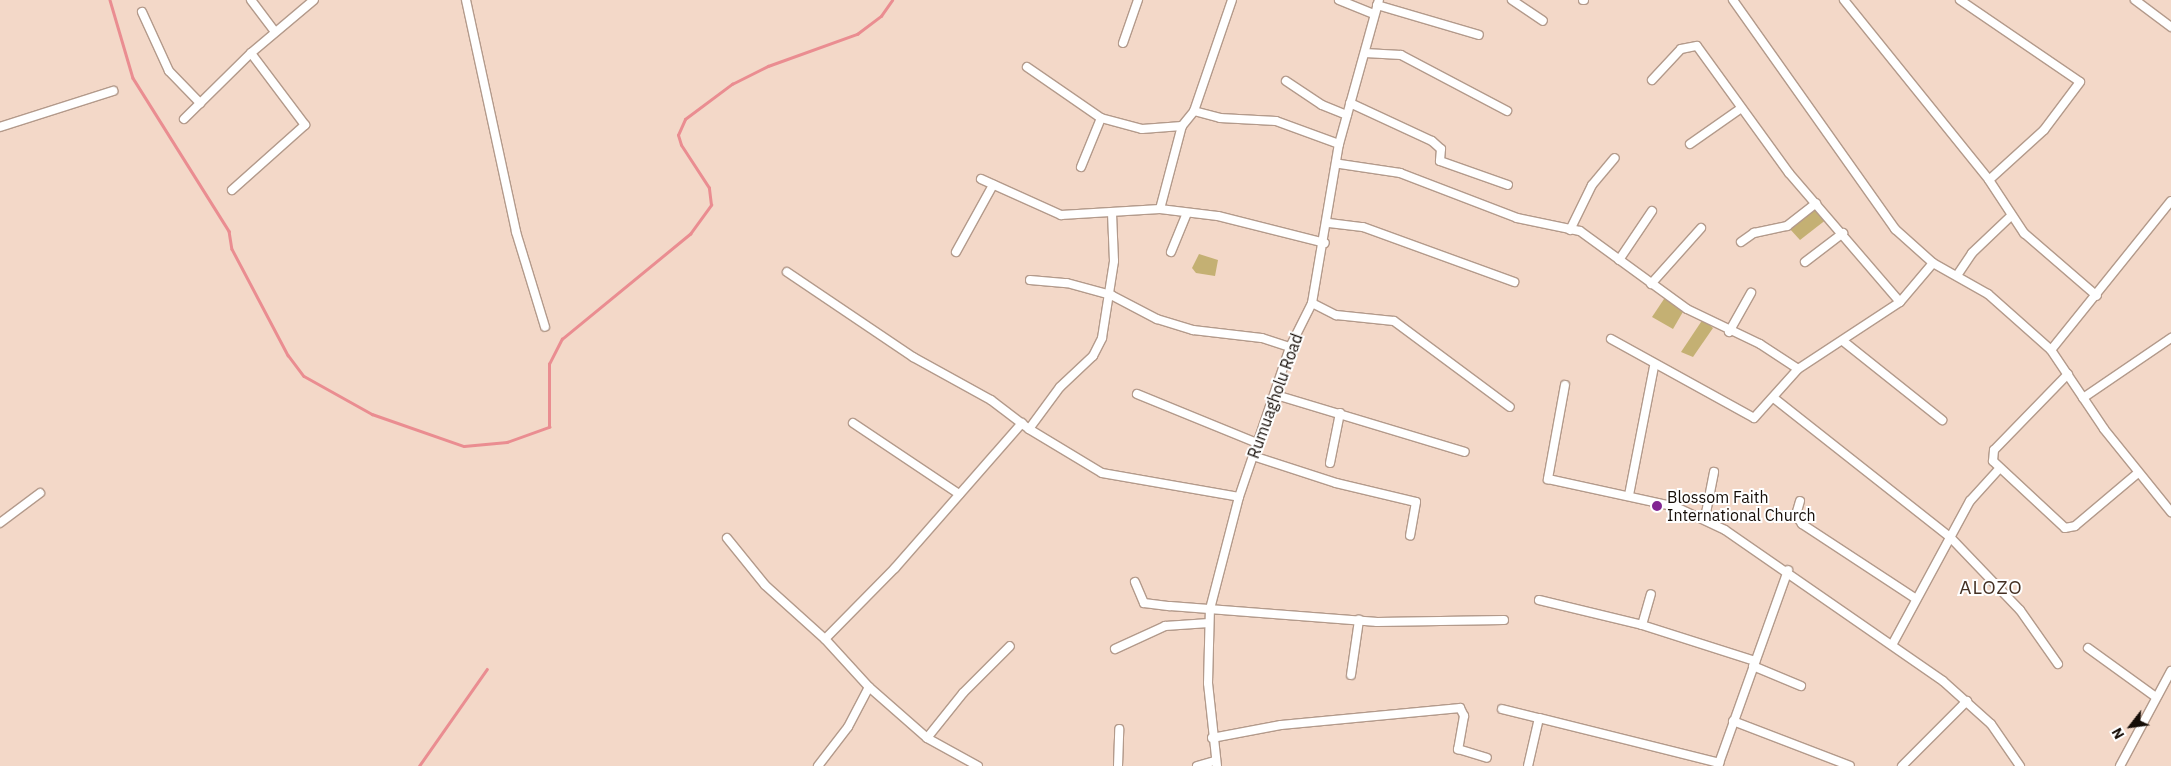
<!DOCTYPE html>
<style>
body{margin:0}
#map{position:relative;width:2171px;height:766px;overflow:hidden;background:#f3d8c8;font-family:"IBM Plex Sans",sans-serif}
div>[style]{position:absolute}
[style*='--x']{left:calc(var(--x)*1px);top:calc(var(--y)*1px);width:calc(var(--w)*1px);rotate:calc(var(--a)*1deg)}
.green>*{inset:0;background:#c4b073}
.stream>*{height:2.5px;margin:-1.25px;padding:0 1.25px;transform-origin:1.25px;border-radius:1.25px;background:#ea8d91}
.roads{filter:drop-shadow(1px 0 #b39a8b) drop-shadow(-1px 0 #b39a8b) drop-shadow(0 1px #b39a8b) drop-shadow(0 -1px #b39a8b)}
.minor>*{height:8px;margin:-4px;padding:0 4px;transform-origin:4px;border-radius:4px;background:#fff}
.dots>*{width:14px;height:14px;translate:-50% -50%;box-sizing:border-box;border:2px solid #fff;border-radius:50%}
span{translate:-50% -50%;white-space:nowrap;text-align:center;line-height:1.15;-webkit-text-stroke:4px #fff;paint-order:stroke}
.street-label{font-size:16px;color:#150d07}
.poi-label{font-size:16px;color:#150d07}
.left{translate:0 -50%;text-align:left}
.quarter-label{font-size:19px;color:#442f22;letter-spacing:1px}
.north{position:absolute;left:2106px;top:701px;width:50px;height:50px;-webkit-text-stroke:4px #fff;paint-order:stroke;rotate:240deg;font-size:14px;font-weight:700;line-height:20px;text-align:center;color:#150d07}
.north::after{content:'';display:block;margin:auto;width:18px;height:22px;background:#150d07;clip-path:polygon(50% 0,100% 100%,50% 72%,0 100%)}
</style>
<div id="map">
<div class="green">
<i style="clip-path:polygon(1816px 208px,1827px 219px,1800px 240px,1789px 228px)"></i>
<i style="clip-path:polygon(1199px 254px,1218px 260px,1215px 276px,1196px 273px,1192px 268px)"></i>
<i style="clip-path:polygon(1666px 296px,1684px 310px,1673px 329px,1652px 317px)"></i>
<i style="clip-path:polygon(1703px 319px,1713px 328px,1693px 357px,1681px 352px)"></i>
</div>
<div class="stream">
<i style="--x:110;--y:0;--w:81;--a:73.6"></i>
<i style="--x:133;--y:78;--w:181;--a:57.9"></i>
<i style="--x:229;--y:231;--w:18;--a:81"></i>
<i style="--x:232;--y:249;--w:120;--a:62.2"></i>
<i style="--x:288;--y:355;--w:26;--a:53"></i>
<i style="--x:304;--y:376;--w:78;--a:29.2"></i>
<i style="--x:372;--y:414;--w:97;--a:19.2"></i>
<i style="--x:464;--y:446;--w:43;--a:-5.3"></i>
<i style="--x:507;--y:442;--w:45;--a:-19.7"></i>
<i style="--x:549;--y:427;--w:63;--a:-90"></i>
<i style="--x:549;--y:364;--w:28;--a:-63"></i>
<i style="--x:562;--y:339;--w:166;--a:-39.4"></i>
<i style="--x:690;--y:234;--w:36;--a:-54"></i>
<i style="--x:711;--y:205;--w:17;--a:-97"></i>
<i style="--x:709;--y:188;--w:51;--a:-123.1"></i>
<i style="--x:681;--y:145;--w:10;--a:-107"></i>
<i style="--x:678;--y:135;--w:17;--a:-66"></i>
<i style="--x:685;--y:119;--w:59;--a:-36.7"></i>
<i style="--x:732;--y:84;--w:40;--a:-26.6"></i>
<i style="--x:768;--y:66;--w:95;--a:-19.8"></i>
<i style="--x:857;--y:34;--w:30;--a:-37"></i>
<i style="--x:881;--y:16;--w:19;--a:-55"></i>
<i style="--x:419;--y:766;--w:118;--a:-55"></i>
</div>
<div class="roads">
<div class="minor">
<i style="--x:251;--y:0;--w:39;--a:53"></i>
<i style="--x:466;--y:0;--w:237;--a:77.8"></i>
<i style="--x:516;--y:232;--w:99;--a:73"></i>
<i style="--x:1339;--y:0;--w:38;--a:22"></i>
<i style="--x:1512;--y:0;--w:37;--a:34"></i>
<i style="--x:1583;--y:0;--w:1;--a:0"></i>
<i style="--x:1733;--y:0;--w:281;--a:54.7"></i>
<i style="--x:1895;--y:229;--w:51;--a:41.8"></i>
<i style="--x:1933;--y:263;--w:63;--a:29.4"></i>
<i style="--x:1988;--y:294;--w:84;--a:41.6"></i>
<i style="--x:2051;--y:350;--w:95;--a:56.1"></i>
<i style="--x:2104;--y:429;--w:107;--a:51.1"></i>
<i style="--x:1844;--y:0;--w:231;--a:51.1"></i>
<i style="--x:1989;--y:180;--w:64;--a:56.6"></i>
<i style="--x:2024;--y:233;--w:96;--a:40.8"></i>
<i style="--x:1960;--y:0;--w:145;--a:34.3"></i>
<i style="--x:2080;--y:82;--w:60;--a:126.9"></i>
<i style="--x:2044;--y:130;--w:74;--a:137.7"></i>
<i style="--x:2135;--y:0;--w:45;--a:36.9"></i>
<i style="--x:1377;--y:5;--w:106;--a:16.4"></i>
<i style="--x:142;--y:12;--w:65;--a:65.4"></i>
<i style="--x:169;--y:71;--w:45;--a:45.9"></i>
<i style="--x:1123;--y:43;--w:46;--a:-70.8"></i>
<i style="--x:1365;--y:53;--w:36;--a:3"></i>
<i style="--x:1401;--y:55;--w:120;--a:27.8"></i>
<i style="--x:1027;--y:67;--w:90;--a:34.6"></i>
<i style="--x:1101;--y:118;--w:42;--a:15"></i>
<i style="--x:1142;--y:129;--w:40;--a:-4.3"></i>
<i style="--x:1182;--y:126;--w:19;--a:-51"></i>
<i style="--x:1194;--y:111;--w:117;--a:-71.1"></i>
<i style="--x:1652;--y:80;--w:42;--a:-46.9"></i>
<i style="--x:1681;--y:49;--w:16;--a:-11"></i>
<i style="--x:1697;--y:46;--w:157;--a:54.1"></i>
<i style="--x:1789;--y:173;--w:170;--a:49.3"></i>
<i style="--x:1286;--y:81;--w:43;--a:33.7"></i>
<i style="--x:1322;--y:105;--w:27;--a:22"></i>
<i style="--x:1350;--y:103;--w:90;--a:24.9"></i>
<i style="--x:1432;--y:141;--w:12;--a:42"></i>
<i style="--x:1441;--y:149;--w:12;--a:95"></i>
<i style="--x:1440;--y:161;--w:72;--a:19.4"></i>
<i style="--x:1194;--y:111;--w:27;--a:15"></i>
<i style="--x:1220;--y:118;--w:56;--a:3.1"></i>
<i style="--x:1276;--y:121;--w:67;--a:20.1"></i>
<i style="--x:184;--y:119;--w:94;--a:-44.6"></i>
<i style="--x:251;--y:53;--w:82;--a:-40.1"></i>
<i style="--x:0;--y:127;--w:119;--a:-17.7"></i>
<i style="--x:1690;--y:144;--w:61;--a:-35"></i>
<i style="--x:1340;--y:164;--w:61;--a:8.5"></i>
<i style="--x:1400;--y:173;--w:125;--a:21"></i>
<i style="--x:1517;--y:218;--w:64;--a:11.7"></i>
<i style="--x:1580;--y:231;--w:132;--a:36.1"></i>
<i style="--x:1687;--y:309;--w:81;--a:25.6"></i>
<i style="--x:1760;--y:344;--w:45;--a:33.3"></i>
<i style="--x:1081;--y:167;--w:53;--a:-67.8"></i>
<i style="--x:981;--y:179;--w:88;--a:24.2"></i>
<i style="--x:1061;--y:215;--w:99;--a:-3.5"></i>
<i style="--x:1160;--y:209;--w:58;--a:6.9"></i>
<i style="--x:1218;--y:216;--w:110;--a:14.2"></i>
<i style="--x:232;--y:190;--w:98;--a:-41.7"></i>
<i style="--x:305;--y:125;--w:90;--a:-126.9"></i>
<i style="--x:1160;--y:209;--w:86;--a:-75.2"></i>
<i style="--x:1329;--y:223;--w:34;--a:7"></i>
<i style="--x:1363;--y:227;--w:161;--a:20"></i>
<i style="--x:1570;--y:230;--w:50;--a:-63.9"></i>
<i style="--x:1592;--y:185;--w:35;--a:-50"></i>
<i style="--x:1741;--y:242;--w:16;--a:-35"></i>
<i style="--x:1754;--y:233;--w:34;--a:-12"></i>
<i style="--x:1787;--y:226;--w:37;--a:-38"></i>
<i style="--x:956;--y:252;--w:77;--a:-61.1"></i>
<i style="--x:1171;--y:252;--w:42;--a:-67.7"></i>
<i style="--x:1619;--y:260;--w:59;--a:-56"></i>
<i style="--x:1805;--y:262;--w:48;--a:-37.3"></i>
<i style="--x:787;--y:272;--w:152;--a:34"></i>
<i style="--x:913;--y:357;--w:89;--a:28.9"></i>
<i style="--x:991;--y:400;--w:48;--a:37.3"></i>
<i style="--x:1029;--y:429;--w:85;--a:31.1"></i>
<i style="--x:1102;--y:473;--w:139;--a:9.9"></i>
<i style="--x:1958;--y:274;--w:25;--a:-56"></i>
<i style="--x:1972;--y:253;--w:52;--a:-43.5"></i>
<i style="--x:1030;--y:280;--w:37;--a:5"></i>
<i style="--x:1067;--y:283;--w:46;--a:15.3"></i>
<i style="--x:1111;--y:295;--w:52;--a:27.6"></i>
<i style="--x:1157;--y:319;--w:38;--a:17"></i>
<i style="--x:1193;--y:330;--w:69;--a:6.6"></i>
<i style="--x:1262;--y:338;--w:29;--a:18"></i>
<i style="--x:1651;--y:284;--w:75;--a:-48.2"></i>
<i style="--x:1312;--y:303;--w:27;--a:27"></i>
<i style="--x:1336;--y:315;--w:58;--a:5.9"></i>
<i style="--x:1394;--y:321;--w:144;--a:36.6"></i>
<i style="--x:1729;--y:332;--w:45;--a:-60.6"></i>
<i style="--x:1611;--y:339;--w:163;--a:28.9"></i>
<i style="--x:1754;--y:418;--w:66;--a:-48.1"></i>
<i style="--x:1798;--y:369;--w:122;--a:-33.3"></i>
<i style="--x:1900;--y:302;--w:51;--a:-49.8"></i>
<i style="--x:1843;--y:341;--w:127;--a:38.6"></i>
<i style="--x:2051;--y:350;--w:191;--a:-51.2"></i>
<i style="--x:2068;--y:374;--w:106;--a:134.2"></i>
<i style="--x:1994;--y:450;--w:11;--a:95"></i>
<i style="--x:1993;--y:461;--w:98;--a:42.9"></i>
<i style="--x:2065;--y:528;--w:10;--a:-11"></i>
<i style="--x:2075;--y:526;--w:82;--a:-40.1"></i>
<i style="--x:1565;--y:385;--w:96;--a:100.3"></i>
<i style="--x:1548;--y:479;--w:131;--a:12.3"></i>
<i style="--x:1676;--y:507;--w:54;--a:25.1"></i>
<i style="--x:1725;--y:530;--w:265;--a:34.7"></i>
<i style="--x:1943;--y:681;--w:64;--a:41.9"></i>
<i style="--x:1991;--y:724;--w:51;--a:55.4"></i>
<i style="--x:1137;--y:394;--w:130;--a:22.2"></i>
<i style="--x:1276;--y:395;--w:197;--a:16.8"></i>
<i style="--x:2083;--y:398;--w:107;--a:-34.3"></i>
<i style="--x:1775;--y:399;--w:223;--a:38.3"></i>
<i style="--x:1950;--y:537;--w:101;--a:46.2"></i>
<i style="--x:2020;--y:610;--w:66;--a:54.9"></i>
<i style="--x:853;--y:423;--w:128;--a:33.8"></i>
<i style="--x:1029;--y:429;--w:52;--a:-53.6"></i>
<i style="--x:1060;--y:387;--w:45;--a:-43.2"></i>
<i style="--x:1093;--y:356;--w:20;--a:-63"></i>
<i style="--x:1102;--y:338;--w:78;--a:-81.1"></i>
<i style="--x:1114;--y:261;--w:48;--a:-92.4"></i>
<i style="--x:1253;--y:456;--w:87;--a:18"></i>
<i style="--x:1336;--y:483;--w:82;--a:13.4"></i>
<i style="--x:1416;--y:502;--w:34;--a:100"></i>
<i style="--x:1330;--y:463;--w:51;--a:-78.7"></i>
<i style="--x:1629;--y:495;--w:131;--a:-79"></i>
<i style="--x:1800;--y:501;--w:15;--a:106"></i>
<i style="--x:1796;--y:515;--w:11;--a:56"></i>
<i style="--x:1802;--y:524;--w:136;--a:33.3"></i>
<i style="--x:1705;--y:518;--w:47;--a:-78.9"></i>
<i style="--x:0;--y:523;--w:50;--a:-36.9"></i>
<i style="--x:727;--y:538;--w:60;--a:51"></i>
<i style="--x:765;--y:585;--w:81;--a:42"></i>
<i style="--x:825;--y:639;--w:65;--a:47.5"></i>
<i style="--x:869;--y:687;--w:77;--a:41.3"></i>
<i style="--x:927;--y:738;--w:58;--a:28.8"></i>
<i style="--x:1135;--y:582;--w:23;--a:67"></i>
<i style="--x:1144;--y:603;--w:26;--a:7"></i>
<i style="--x:1170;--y:606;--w:208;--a:4.4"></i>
<i style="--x:1377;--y:622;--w:127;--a:-0.9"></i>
<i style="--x:1539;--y:600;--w:106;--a:13.6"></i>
<i style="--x:1642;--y:625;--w:119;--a:17.7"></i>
<i style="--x:1642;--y:625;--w:32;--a:-74"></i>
<i style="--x:825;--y:639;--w:100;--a:-45.4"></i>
<i style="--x:895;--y:568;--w:193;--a:-48.8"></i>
<i style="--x:1892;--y:645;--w:164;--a:-61.6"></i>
<i style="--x:1970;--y:501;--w:43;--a:-47.8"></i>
<i style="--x:2088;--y:648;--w:84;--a:35.8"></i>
<i style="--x:1115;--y:649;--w:55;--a:-24.7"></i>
<i style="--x:1165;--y:626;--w:44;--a:-3.9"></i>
<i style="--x:1753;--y:666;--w:52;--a:22.6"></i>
<i style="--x:1351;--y:675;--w:56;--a:-81.7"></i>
<i style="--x:1502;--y:709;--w:38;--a:14"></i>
<i style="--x:1733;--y:721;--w:125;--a:21"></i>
<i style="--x:927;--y:738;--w:58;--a:-51.3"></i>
<i style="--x:963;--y:693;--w:66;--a:-45"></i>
<i style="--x:1212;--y:738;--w:70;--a:-10.7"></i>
<i style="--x:1281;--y:725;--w:180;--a:-5.4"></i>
<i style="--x:1460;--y:708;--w:9;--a:63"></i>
<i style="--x:1464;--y:716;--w:34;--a:100"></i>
<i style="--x:1458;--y:749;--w:30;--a:17"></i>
<i style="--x:818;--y:766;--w:49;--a:-52.4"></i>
<i style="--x:848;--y:727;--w:45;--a:-62.3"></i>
<i style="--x:1118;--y:766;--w:37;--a:-88"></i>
<i style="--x:1197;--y:766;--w:19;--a:-16"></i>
<i style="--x:1217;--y:766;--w:83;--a:-96.2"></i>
<i style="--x:1208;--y:683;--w:74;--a:-88.5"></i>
<i style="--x:1210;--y:609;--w:116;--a:-75.5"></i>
<i style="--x:1239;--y:497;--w:158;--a:-71.2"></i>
<i style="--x:1290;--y:347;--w:49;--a:-63.4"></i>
<i style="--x:1312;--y:303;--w:161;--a:-80.4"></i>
<i style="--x:1339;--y:144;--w:149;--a:-74.5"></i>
<i style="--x:1528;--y:766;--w:49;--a:-77.1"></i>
<i style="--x:1539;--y:718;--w:186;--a:14"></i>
<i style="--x:1718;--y:766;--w:208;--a:-70.3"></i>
<i style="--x:1902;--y:766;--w:92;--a:-45"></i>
<i style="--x:2120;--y:766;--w:108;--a:-61.8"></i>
</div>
</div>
<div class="dots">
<i style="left:1657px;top:506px;background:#822693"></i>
</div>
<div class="street-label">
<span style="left:1275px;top:396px;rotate:-70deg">Rumuagholu Road</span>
</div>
<div class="poi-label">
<span class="left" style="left:1667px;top:506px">Blossom Faith<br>International Church</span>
</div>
<div class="quarter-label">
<span style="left:1991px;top:588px">ALOZO</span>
</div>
<div class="north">N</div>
</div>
